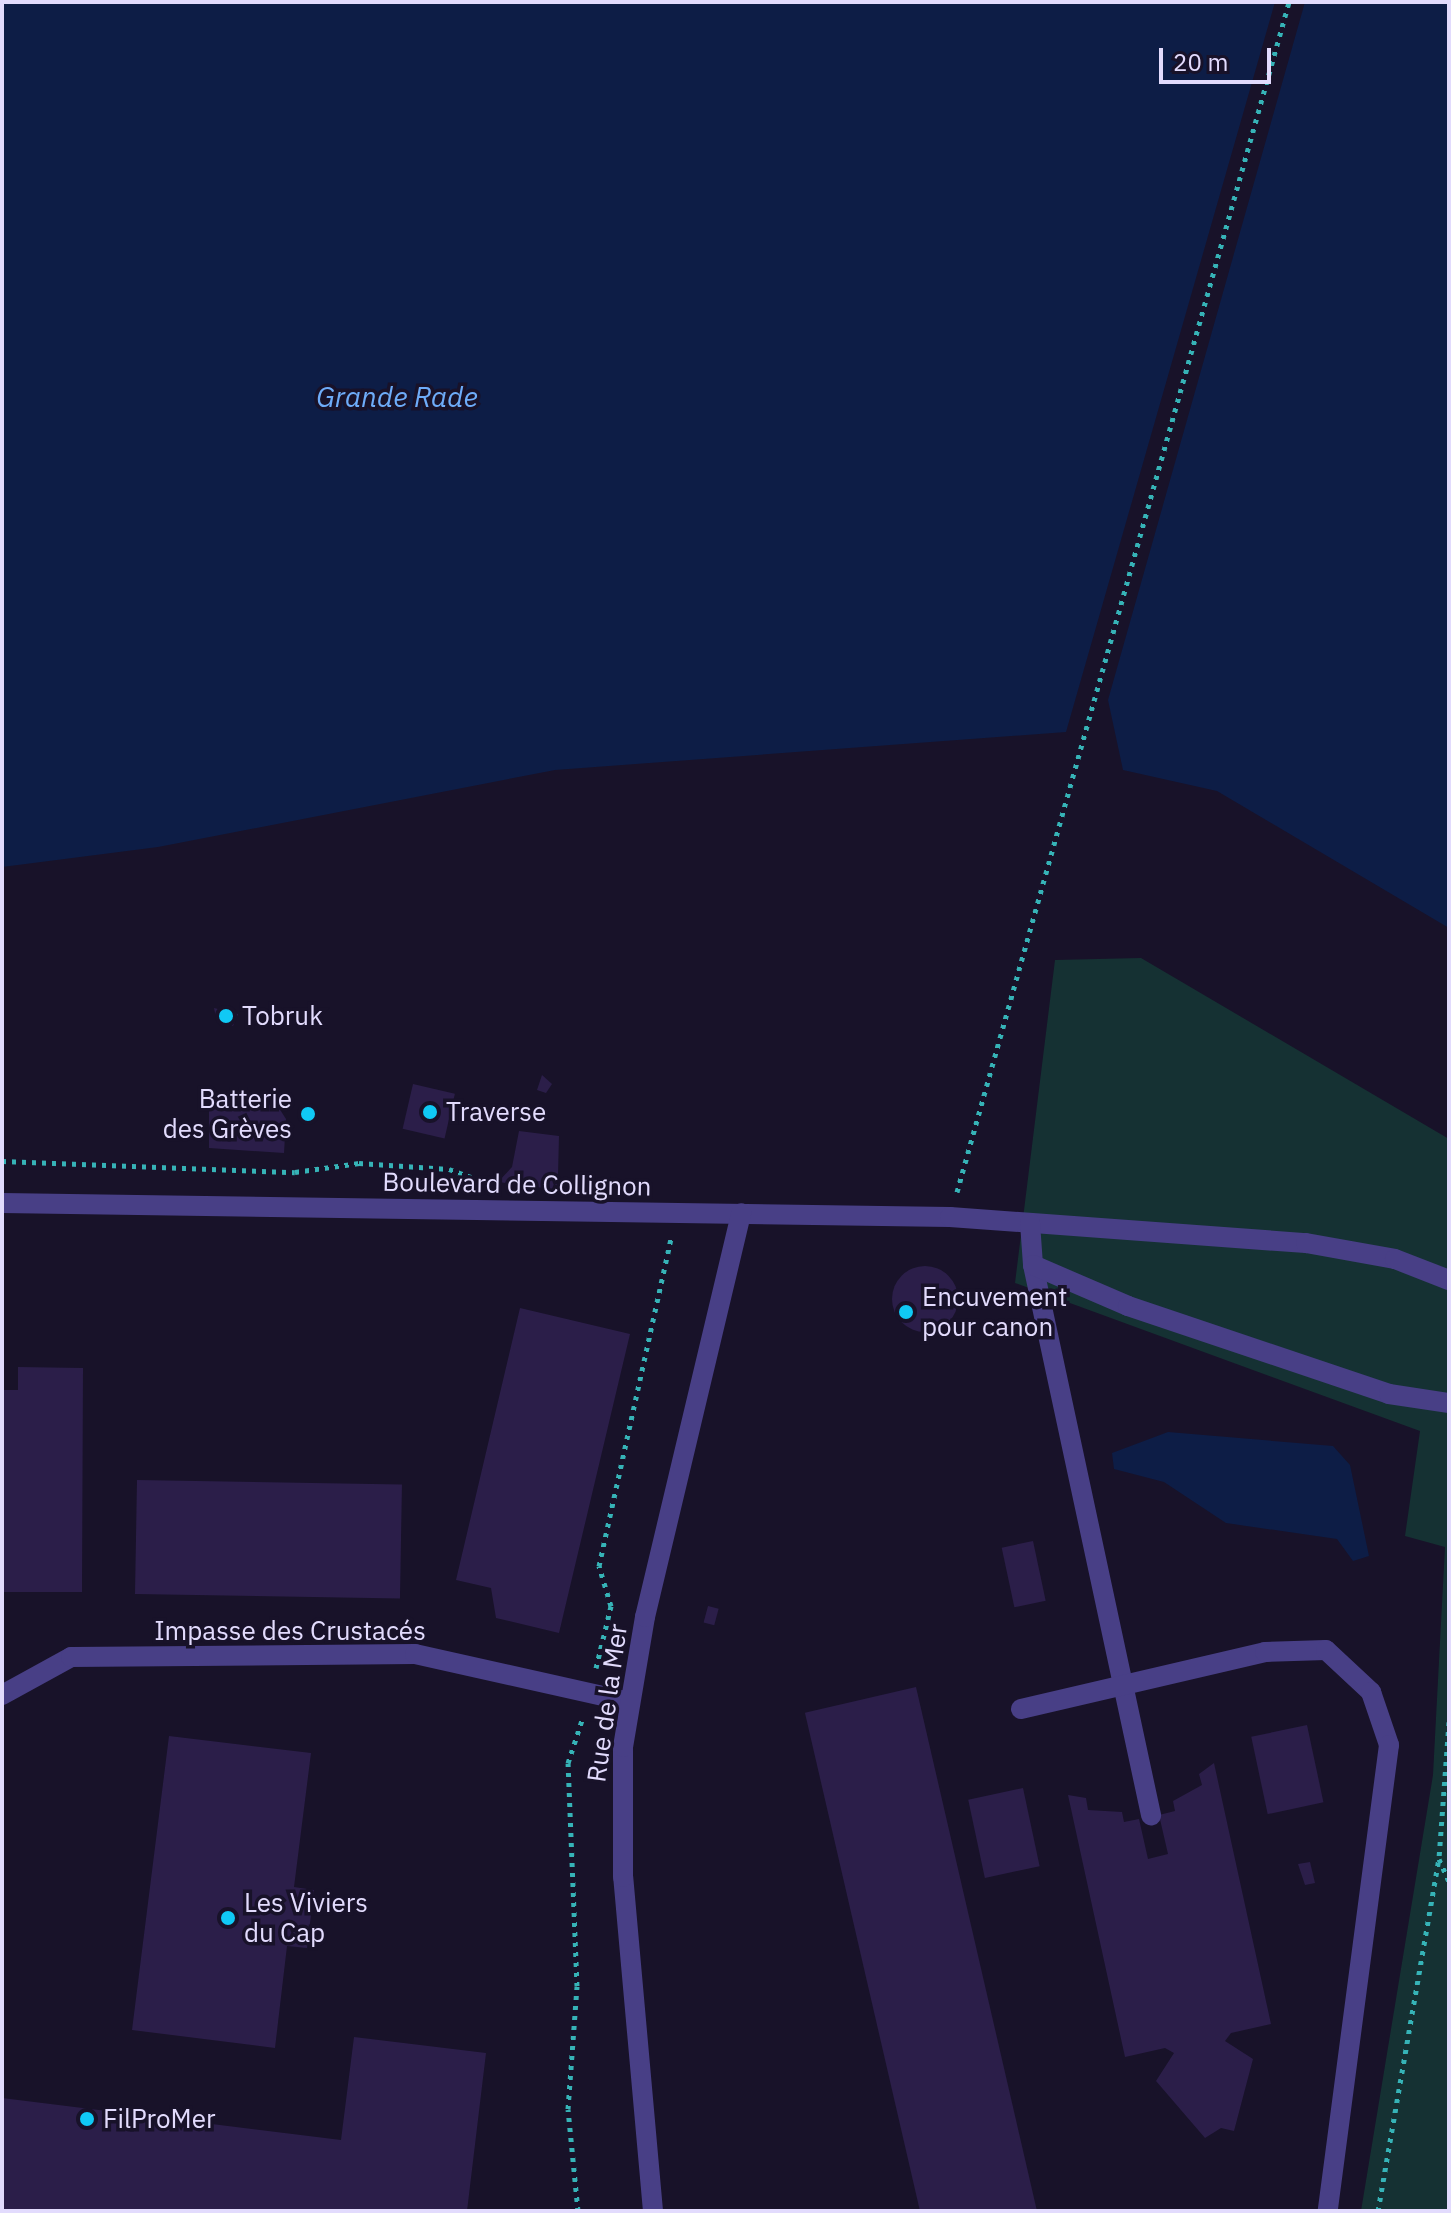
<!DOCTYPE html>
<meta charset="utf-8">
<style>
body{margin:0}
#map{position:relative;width:1451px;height:2213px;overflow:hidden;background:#181229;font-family:"IBM Plex Sans",sans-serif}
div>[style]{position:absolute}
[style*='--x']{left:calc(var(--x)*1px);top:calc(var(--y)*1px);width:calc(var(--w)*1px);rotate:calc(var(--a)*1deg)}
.green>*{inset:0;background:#153133}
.water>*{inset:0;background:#0d1d46}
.building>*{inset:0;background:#2b1e49;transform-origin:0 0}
.round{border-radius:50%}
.path>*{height:5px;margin-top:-2.5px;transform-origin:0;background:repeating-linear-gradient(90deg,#36b3b7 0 4px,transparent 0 10px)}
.minor>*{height:20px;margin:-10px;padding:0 10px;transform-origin:10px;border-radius:10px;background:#483f86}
.dots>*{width:22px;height:22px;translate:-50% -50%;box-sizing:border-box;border:4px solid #181229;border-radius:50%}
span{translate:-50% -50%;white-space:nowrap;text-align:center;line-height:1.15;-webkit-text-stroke:7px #181229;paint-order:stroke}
.poi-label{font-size:26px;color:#e2dbfd}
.left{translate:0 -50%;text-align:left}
.right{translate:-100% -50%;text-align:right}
.street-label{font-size:26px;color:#e2dbfd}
.water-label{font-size:28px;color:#6eacf9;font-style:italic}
.frame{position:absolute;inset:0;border:4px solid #e2dbfd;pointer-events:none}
.scale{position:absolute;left:1159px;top:48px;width:112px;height:36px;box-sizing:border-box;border:4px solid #e2dbfd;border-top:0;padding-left:10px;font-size:24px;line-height:28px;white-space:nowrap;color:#e2dbfd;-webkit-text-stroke:6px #181229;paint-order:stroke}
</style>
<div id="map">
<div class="green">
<i style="clip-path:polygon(1141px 958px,1449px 1139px,1449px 2211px,1361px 2211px,1433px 1775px,1445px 1547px,1405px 1536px,1420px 1431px,1015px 1283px,1055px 960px)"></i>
</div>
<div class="water">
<i style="clip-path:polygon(2px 2px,1275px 2px,1066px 732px,555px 770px,158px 847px,2px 867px)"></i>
<i style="clip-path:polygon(1305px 2px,1449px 2px,1449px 928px,1217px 791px,1123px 770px,1108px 700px)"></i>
<i style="clip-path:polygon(1168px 1432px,1333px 1446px,1350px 1465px,1369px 1556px,1353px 1561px,1337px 1539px,1226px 1523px,1164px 1482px,1114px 1469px,1112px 1453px)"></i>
</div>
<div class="building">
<i style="clip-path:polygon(214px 1008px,238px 1014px,233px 1026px,216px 1018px)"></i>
<i style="clip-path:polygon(542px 1075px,552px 1084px,546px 1093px,537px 1090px)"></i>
<i style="left:413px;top:1084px;width:43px;height:46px;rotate:13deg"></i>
<i style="clip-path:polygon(219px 1102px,277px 1105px,286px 1119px,284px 1153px,209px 1148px,209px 1109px)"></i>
<i style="clip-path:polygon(519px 1131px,559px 1136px,558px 1175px,567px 1191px,498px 1182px,512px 1167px)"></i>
<i class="round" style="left:892px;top:1266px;width:66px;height:66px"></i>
<i style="clip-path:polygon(520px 1308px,630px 1334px,559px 1633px,496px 1618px,491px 1588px,456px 1580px)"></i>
<i style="clip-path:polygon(18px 1367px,83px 1368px,82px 1592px,2px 1592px,2px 1390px,18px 1390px)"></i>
<i style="left:137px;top:1480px;width:265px;height:114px;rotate:1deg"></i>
<i style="left:1033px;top:1541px;width:61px;height:32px;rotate:78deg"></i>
<i style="left:708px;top:1606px;width:11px;height:17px;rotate:15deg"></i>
<i style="left:916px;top:1687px;width:537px;height:114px;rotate:77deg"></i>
<i style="left:1307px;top:1725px;width:79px;height:57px;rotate:78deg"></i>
<i style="clip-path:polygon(169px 1736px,311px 1753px,294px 1887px,314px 1890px,307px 1948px,287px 1946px,275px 2048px,132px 2030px)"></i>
<i style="clip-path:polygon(1214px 1763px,1271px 2024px,1231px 2033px,1225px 2041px,1253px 2059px,1234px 2131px,1221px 2128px,1205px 2138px,1156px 2081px,1174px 2053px,1165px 2048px,1125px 2057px,1068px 1795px,1086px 1798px,1088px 1810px,1122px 1812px,1124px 1822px,1139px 1819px,1148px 1859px,1168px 1854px,1159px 1815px,1175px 1811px,1173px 1801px,1202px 1785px,1199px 1774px)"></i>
<i style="left:1023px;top:1788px;width:80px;height:56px;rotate:78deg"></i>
<i style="clip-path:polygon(1310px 1862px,1315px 1883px,1305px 1885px,1298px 1864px)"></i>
<i style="clip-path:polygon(354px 2037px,486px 2053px,467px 2211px,2px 2211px,2px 2098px,341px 2140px)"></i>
</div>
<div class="path">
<i style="--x:2;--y:1161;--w:293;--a:2.2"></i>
<i style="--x:295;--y:1172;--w:65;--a:-8"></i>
<i style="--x:359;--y:1163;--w:90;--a:3.8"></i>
<i style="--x:449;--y:1169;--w:29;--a:20"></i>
<i style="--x:957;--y:1192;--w:1235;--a:-74.41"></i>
<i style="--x:596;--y:1668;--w:64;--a:-76.4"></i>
<i style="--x:611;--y:1606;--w:42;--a:-106.7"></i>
<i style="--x:599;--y:1566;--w:336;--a:-77.6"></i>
<i style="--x:1449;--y:1722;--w:137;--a:94.2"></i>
<i style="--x:1439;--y:1859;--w:24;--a:66"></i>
<i style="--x:578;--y:2211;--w:102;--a:-95.6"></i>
<i style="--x:568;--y:2109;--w:123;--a:-85.8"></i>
<i style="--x:577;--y:1986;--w:223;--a:-92.3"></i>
<i style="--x:568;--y:1763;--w:45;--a:-72"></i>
<i style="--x:1378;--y:2211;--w:357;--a:-80.2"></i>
</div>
<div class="minor">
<i style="--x:2;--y:1203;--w:948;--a:0.85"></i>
<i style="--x:950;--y:1217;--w:357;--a:4.2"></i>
<i style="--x:1306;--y:1243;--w:90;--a:10.2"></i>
<i style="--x:1395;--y:1259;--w:58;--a:21.3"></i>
<i style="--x:1030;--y:1223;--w:42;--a:85.9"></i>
<i style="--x:1033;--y:1265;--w:563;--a:77.89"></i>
<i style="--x:1033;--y:1265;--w:103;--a:23.3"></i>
<i style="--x:1128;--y:1306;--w:275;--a:18.6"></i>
<i style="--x:1389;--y:1394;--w:61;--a:8.5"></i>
<i style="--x:2;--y:1695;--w:79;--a:-28.8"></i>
<i style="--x:71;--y:1657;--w:344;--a:-0.5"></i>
<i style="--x:415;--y:1654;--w:220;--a:12.6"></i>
<i style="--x:1021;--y:1709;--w:251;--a:-13.1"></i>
<i style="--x:1265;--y:1652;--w:61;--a:-1.9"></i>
<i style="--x:1326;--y:1650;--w:62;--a:43"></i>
<i style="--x:1371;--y:1692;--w:56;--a:71.2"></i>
<i style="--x:1389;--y:1745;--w:470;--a:97.5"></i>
<i style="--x:653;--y:2211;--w:335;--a:-95.1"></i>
<i style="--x:623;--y:1877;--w:130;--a:-90"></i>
<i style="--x:623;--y:1747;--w:132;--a:-80.4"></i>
<i style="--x:645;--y:1617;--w:415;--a:-76.6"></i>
</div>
<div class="dots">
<i style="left:226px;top:1016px;background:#10c9f5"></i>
<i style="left:430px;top:1112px;background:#10c9f5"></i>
<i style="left:308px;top:1114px;background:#10c9f5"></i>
<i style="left:906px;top:1312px;background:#10c9f5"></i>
<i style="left:228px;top:1918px;background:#10c9f5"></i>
<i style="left:87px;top:2119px;background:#10c9f5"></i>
</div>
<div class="poi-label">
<span class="left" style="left:242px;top:1016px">Tobruk</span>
<span class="right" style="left:292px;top:1114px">Batterie<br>des Grèves</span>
<span class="left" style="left:446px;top:1112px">Traverse</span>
<span class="left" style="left:922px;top:1312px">Encuvement<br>pour canon</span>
<span class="left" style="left:244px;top:1918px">Les Viviers<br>du Cap</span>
<span class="left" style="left:103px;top:2119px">FilProMer</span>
</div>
<div class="street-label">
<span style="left:517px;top:1184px;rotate:1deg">Boulevard de Collignon</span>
<span style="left:290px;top:1631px">Impasse des Crustacés</span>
<span style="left:607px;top:1703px;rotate:-82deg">Rue de la Mer</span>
</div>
<div class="water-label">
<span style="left:397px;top:397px">Grande Rade</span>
</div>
<div class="frame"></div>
<div class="scale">20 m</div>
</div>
